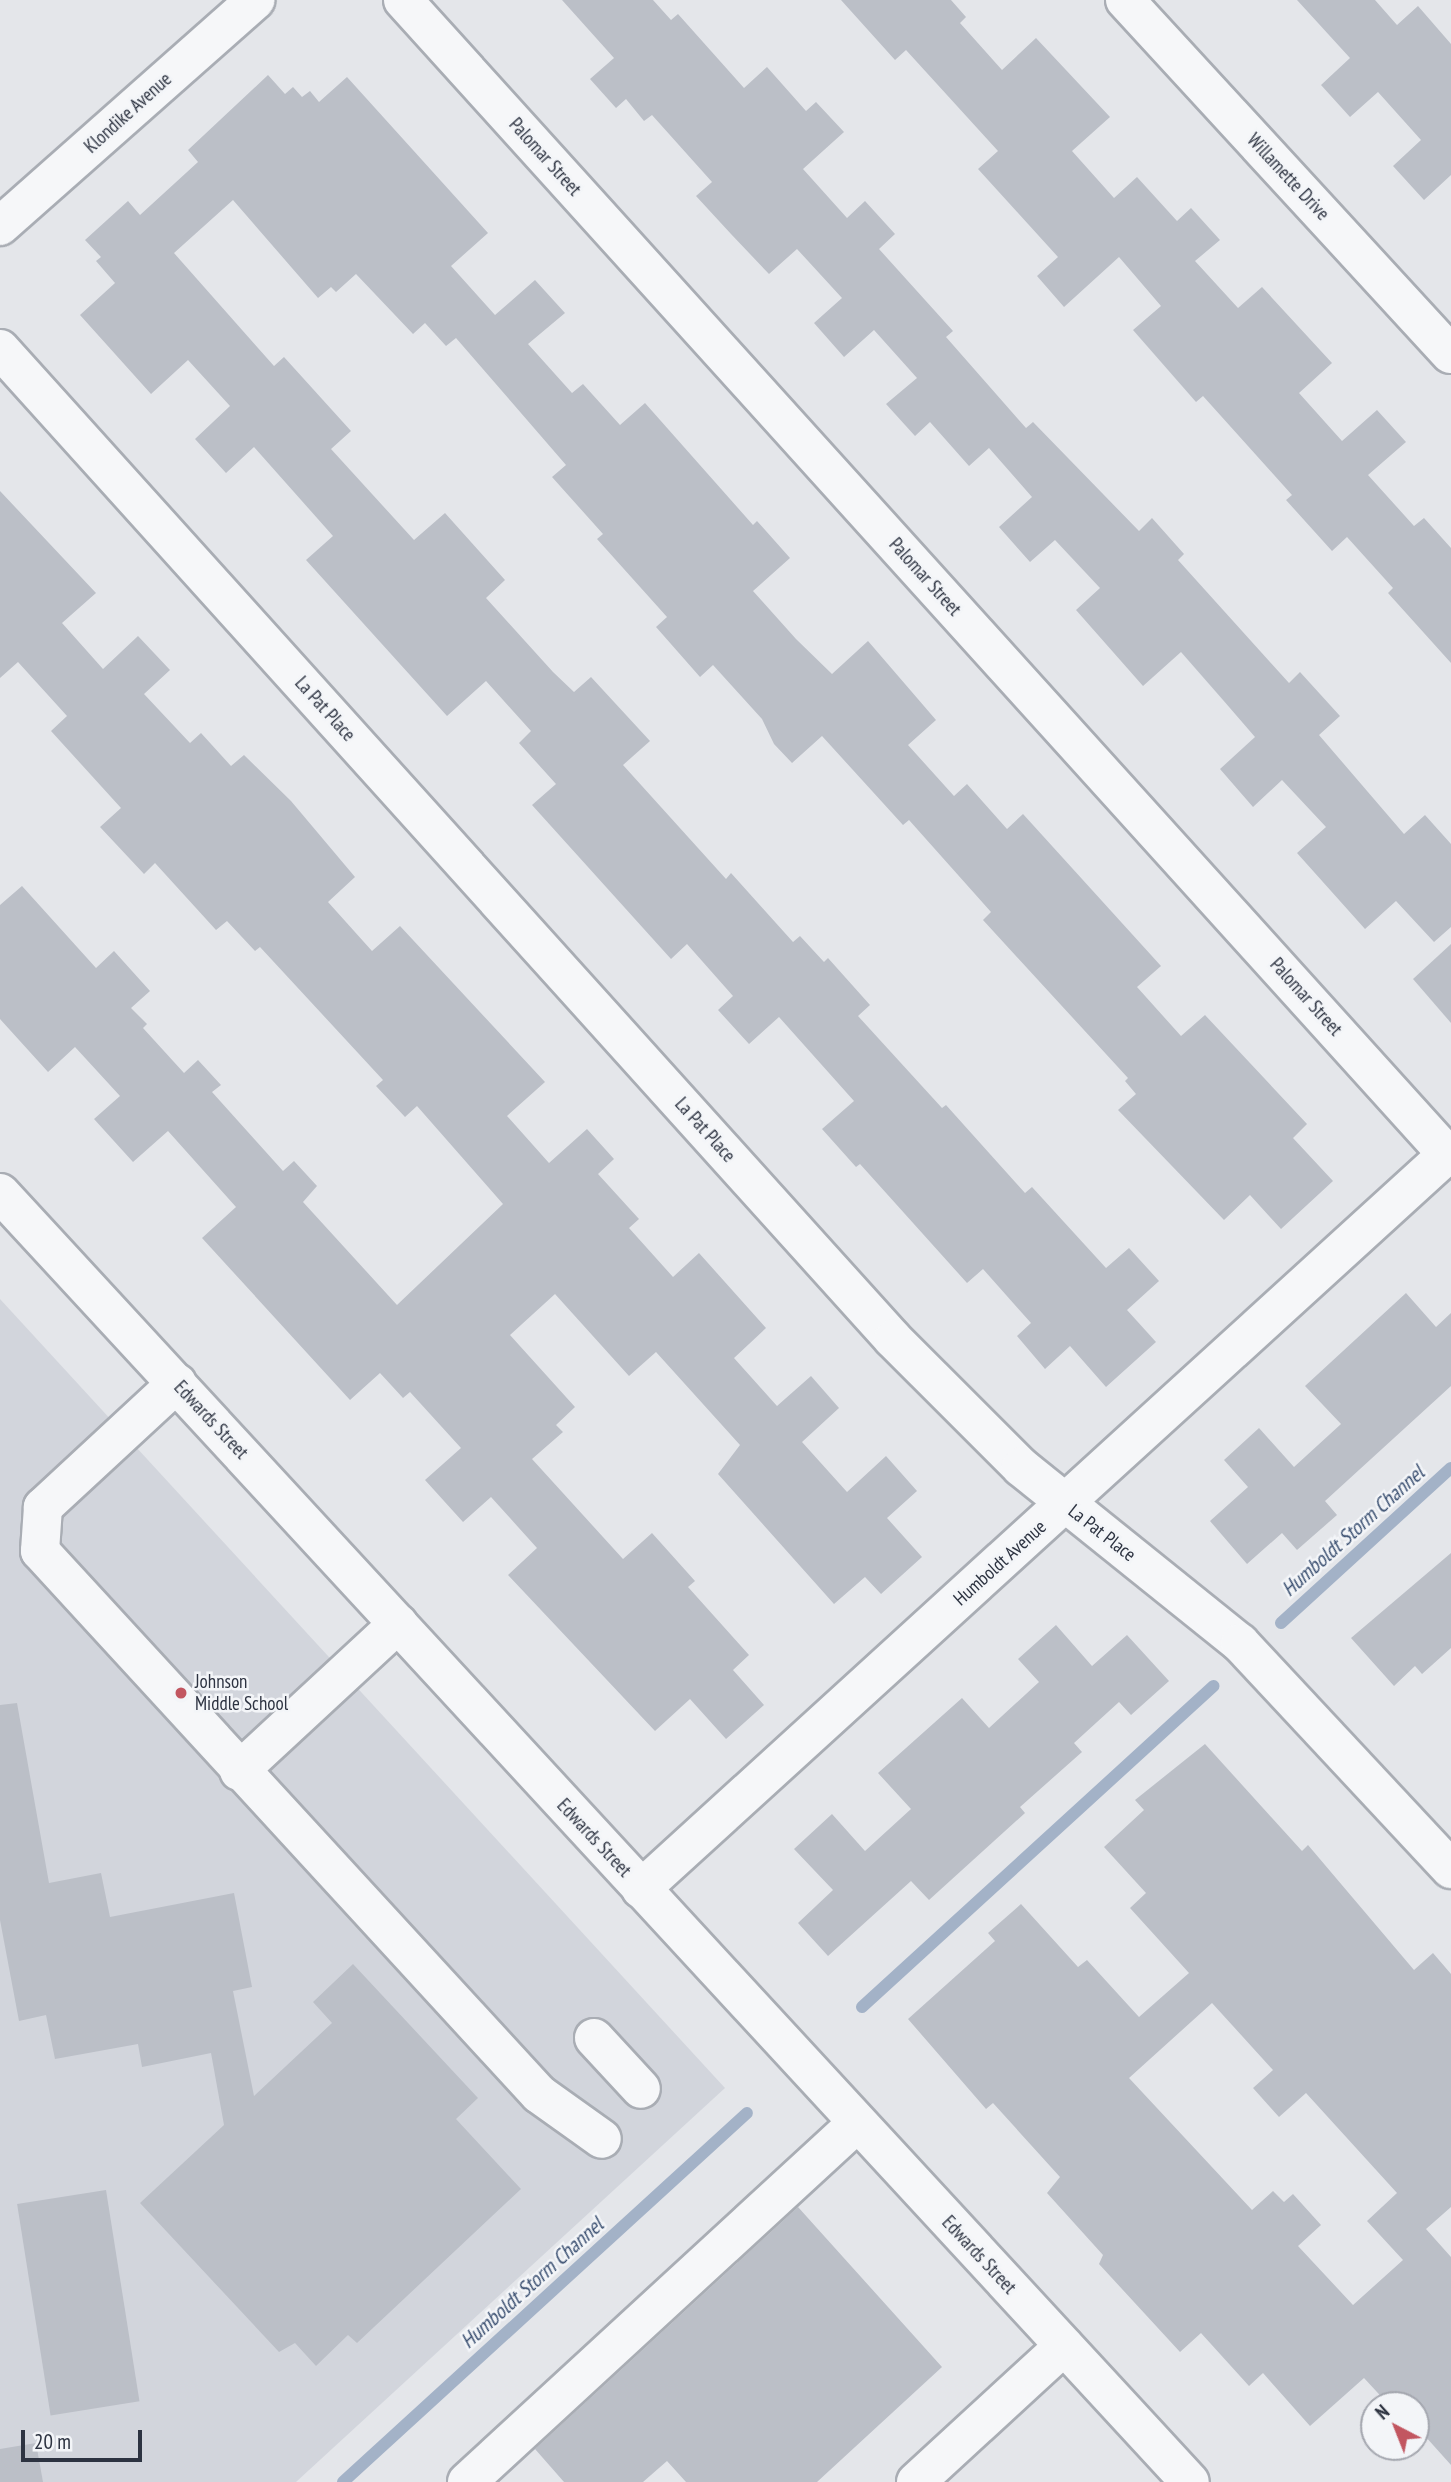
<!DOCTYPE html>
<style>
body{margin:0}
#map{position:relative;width:1451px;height:2482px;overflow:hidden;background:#e4e6ea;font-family:"PT Sans Narrow",sans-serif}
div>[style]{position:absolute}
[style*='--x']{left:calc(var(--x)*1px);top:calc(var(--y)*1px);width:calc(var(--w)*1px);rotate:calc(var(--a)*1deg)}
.built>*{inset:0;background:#d2d5dc}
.stream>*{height:12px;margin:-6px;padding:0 6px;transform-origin:6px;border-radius:6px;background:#a3b2c7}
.building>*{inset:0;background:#bbbfc7;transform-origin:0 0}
.roads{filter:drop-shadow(2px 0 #a9adb4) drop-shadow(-2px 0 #a9adb4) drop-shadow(0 2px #a9adb4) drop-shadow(0 -2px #a9adb4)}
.minor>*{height:38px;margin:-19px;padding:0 19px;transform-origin:19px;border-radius:19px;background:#f6f7f9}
.dots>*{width:19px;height:19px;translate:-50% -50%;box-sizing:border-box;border:4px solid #f3f5f8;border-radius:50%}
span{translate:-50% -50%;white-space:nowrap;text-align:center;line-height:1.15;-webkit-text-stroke:5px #f3f5f8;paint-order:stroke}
.street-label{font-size:19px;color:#2d3341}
.poi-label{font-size:19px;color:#2d3341}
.left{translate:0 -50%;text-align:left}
.water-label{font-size:21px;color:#3b5071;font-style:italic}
.north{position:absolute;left:1360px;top:2391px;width:70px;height:70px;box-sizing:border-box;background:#f3f5f8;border:2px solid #a4a7af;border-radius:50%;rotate:318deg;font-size:19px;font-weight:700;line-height:28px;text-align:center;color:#2d3341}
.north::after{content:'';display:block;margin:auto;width:24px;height:32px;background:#c25660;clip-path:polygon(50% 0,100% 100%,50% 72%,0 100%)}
.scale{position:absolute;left:21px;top:2430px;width:121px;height:32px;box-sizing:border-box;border:4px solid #2d3341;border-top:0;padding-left:9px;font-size:21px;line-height:24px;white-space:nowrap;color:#2d3341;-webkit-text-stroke:5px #f3f5f8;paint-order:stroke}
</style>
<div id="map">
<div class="built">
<i style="clip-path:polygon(0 1299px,725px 2088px,296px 2482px,0 2482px)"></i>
</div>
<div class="stream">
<i style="--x:1281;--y:1623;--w:230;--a:-42.4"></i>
<i style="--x:862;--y:2007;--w:476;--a:-42.4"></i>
<i style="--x:343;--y:2482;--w:547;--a:-42.41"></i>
</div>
<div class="building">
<i style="clip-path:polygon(562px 0,653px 0,671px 20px,678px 14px,744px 88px,767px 67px,806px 111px,816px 102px,844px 132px,803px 169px,847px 218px,865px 201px,895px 234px,879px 249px,953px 331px,946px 337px,1026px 428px,1033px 422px,1139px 531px,1152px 518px,1184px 554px,1178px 560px,1289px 683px,1300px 672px,1340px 716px,1319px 735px,1404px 834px,1425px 815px,1451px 844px,1451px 927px,1434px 942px,1396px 901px,1365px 929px,1297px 853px,1326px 827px,1282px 780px,1253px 807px,1220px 769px,1255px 737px,1223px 700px,1181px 652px,1143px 686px,1076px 610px,1100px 588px,1055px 540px,1030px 562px,999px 527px,1032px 497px,989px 448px,969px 466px,930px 422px,915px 436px,886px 404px,917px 378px,874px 330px,844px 357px,814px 323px,842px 298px,797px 249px,769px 274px,731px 234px,696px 196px,712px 182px,652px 115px,644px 121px,626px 99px,616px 108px,590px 79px,614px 58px)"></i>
<i style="clip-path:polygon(841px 0,951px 0,966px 17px,960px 23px,1002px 70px,1036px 38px,1110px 117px,1072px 151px,1114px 198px,1137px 177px,1177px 221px,1191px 208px,1220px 240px,1195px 261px,1238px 308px,1262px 287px,1332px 363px,1299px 393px,1342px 441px,1377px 410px,1406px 442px,1368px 475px,1414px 526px,1424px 518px,1451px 548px,1451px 663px,1388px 593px,1393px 588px,1347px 537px,1332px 551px,1286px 500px,1292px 495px,1203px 396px,1196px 402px,1133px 330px,1161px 306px,1119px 257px,1064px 307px,1037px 276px,1058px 257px,978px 169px,998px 151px,906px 50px,895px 60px)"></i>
<i style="clip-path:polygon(1297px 0,1375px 0,1397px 25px,1418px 6px,1451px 44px,1451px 175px,1424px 200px,1393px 166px,1421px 140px,1378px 92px,1350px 117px,1321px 85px,1350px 58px)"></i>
<i style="clip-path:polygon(268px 75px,285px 94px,293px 87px,302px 97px,310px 91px,319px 102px,347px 77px,488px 233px,451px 266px,495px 315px,535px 280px,565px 313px,528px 344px,572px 393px,583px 384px,620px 425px,645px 403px,753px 525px,757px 521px,790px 558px,753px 591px,796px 639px,832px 674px,868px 641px,936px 720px,908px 745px,954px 796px,967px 784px,1007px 829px,1023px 814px,1161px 966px,1137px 987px,1181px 1036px,1205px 1015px,1307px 1124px,1293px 1138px,1333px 1181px,1281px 1229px,1250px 1195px,1224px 1220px,1118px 1110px,1136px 1094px,1125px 1081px,1128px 1078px,983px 920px,991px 912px,909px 820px,903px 825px,822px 736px,792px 763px,774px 744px,762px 719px,713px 665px,700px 677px,656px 627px,667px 617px,597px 539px,603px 534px,552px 477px,566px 465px,456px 338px,446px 346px,425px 323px,413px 334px,356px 274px,336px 292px,331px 287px,318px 298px,233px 200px,174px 253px,274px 366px,284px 357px,351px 431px,331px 449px,414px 540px,445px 513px,505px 580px,486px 598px,553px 672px,574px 692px,591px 677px,650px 741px,623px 765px,726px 879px,731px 873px,793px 942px,800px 936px,824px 962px,828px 958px,870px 1005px,858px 1016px,942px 1108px,946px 1105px,1025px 1193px,1032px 1187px,1106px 1268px,1129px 1248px,1159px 1281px,1127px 1310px,1156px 1342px,1106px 1387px,1070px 1346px,1045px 1369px,1017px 1336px,1031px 1323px,983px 1269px,967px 1283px,860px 1164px,856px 1167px,822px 1129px,854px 1101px,779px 1017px,749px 1044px,718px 1010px,733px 996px,687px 944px,671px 959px,532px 805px,556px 784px,519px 743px,531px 731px,486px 681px,447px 716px,306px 560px,333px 536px,254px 447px,226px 473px,195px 439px,230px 406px,188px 360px,151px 394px,80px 315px,115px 283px,96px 261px,101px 257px,85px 240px,128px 201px,140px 215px,198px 162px,188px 150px)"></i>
<i style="clip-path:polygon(0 491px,96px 593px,62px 623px,103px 669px,138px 636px,170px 670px,144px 694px,190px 743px,201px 733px,231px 766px,244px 755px,291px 801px,355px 877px,328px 902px,372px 951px,400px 926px,545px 1082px,507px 1116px,549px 1163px,587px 1129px,614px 1159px,598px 1174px,639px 1219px,629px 1228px,673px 1277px,699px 1253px,766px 1328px,734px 1358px,777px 1406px,811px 1376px,839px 1408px,802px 1442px,847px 1492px,886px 1456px,917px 1491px,887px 1518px,922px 1557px,881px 1594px,865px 1577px,834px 1604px,718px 1474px,740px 1445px,656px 1352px,629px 1376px,555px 1294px,510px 1335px,575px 1407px,556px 1425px,563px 1432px,532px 1459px,623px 1559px,652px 1533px,695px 1581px,688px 1587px,749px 1655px,733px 1670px,764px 1705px,726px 1739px,690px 1699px,655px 1731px,508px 1575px,537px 1548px,491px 1497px,463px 1522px,425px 1480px,461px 1448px,410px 1392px,403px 1398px,380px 1373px,350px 1400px,202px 1238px,236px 1207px,168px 1131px,133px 1162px,94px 1119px,120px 1096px,75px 1047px,48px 1072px,0 1019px,0 905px,22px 886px,96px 968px,114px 951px,150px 991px,131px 1008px,147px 1024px,143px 1028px,184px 1073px,198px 1060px,221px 1085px,212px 1092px,283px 1171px,294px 1161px,317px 1186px,303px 1202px,397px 1305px,503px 1204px,417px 1106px,405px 1117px,376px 1086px,383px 1080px,260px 947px,255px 951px,227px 921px,216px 930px,155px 863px,144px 874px,100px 827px,121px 808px,51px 731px,67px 716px,18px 662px,0 678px)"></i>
<i style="clip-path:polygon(1451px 944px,1451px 1023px,1413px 979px)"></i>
<i style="clip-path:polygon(1406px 1293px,1436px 1327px,1451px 1313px,1451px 1386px,1325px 1501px,1337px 1515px,1297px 1550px,1282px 1533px,1247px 1564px,1210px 1521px,1248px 1487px,1224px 1460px,1259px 1428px,1294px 1467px,1341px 1424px,1305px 1386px)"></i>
<i style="clip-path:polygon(1451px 1553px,1451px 1648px,1422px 1674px,1415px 1666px,1394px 1686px,1351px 1638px)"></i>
<i style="clip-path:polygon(1056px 1625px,1092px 1666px,1127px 1635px,1169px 1681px,1131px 1715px,1119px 1702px,1074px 1743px,1082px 1752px,1020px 1807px,1025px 1813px,929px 1900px,911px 1881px,828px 1956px,798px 1923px,833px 1890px,794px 1849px,832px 1814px,865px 1851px,911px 1809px,878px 1773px,962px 1698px,989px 1728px,1039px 1682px,1018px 1659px)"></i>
<i style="clip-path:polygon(17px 1703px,49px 1883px,101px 1873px,110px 1917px,234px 1893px,252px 1987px,233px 1991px,254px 2096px,332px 2023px,313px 2002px,353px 1964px,478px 2098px,456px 2119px,521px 2189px,357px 2343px,348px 2335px,316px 2366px,295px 2343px,279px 2352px,140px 2203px,224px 2125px,211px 2053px,142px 2067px,138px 2044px,55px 2059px,46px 2015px,19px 2021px,0 1920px,0 1705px)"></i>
<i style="clip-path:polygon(evenodd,1205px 1744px,1302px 1851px,1308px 1845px,1414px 1970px,1433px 1953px,1451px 1974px,1451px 2207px,1426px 2229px,1451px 2257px,1451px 2465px,1416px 2426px,1416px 2405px,1389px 2405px,1364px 2378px,1310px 2426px,1263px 2373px,1249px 2386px,1201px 2333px,1180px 2352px,1099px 2264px,1103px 2255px,1047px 2193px,1060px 2177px,993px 2103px,986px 2109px,908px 2019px,995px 1941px,988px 1933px,1021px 1904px,1078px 1967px,1087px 1960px,1139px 2017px,1189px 1973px,1130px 1908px,1146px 1893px,1104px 1847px,1144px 1810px,1135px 1800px,1205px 1744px,1212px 2003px,1273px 2070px,1253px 2088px,1279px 2117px,1306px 2093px,1397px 2193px,1367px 2221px,1403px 2260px,1353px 2305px,1298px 2246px,1321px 2225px,1293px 2194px,1284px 2202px,1273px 2191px,1252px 2210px,1129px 2078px,1212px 2003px)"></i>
<i style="left:106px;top:2190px;width:214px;height:90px;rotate:81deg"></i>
<i style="clip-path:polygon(798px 2207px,942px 2367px,817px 2482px,686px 2482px,667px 2461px,643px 2482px,564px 2482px,535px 2449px)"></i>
<i style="clip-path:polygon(36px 2443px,43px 2482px,0 2482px,0 2449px)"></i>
</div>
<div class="roads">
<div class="minor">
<i style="--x:403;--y:0;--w:1556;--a:47.87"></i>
<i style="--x:1125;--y:0;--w:481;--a:47.4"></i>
<i style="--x:0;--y:226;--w:341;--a:-41.5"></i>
<i style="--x:0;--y:349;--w:1333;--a:47.95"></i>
<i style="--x:893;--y:1339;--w:181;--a:45"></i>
<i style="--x:1021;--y:1467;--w:281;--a:38.8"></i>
<i style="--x:1240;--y:1643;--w:309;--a:47"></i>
<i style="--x:0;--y:1193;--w:1754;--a:47.29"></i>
<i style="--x:177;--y:1383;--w:183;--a:137.2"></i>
<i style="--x:43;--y:1507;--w:44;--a:93.9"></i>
<i style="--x:40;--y:1551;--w:737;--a:47.42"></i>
<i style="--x:539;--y:2094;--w:77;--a:35.5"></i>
<i style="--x:239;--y:1771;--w:217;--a:-42.8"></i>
<i style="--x:641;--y:1889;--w:1096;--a:-42.34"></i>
<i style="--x:594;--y:2038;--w:69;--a:47.3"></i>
<i style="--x:467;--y:2482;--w:529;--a:-42.62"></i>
<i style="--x:916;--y:2482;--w:201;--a:-42.6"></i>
</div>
</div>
<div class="dots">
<i style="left:181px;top:1693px;background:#c25660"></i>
</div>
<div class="street-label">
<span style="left:128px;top:113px;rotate:-42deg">Klondike Avenue</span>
<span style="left:545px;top:157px;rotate:48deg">Palomar Street</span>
<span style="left:1288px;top:177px;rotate:47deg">Willamette Drive</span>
<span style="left:925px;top:577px;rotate:48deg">Palomar Street</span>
<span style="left:325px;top:709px;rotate:48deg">La Pat Place</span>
<span style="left:1306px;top:997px;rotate:48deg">Palomar Street</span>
<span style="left:705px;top:1130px;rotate:48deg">La Pat Place</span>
<span style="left:211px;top:1420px;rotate:47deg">Edwards Street</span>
<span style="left:1102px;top:1533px;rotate:38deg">La Pat Place</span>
<span style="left:1000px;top:1563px;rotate:-42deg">Humboldt Avenue</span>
<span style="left:594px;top:1838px;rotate:47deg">Edwards Street</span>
<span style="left:979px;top:2255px;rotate:47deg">Edwards Street</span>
</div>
<div class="poi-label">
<span class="left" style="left:195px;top:1693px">Johnson<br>Middle School</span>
</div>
<div class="water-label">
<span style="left:1353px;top:1531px;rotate:-42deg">Humboldt Storm Channel</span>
<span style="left:532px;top:2283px;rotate:-42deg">Humboldt Storm Channel</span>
</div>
<div class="north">N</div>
<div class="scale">20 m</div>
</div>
